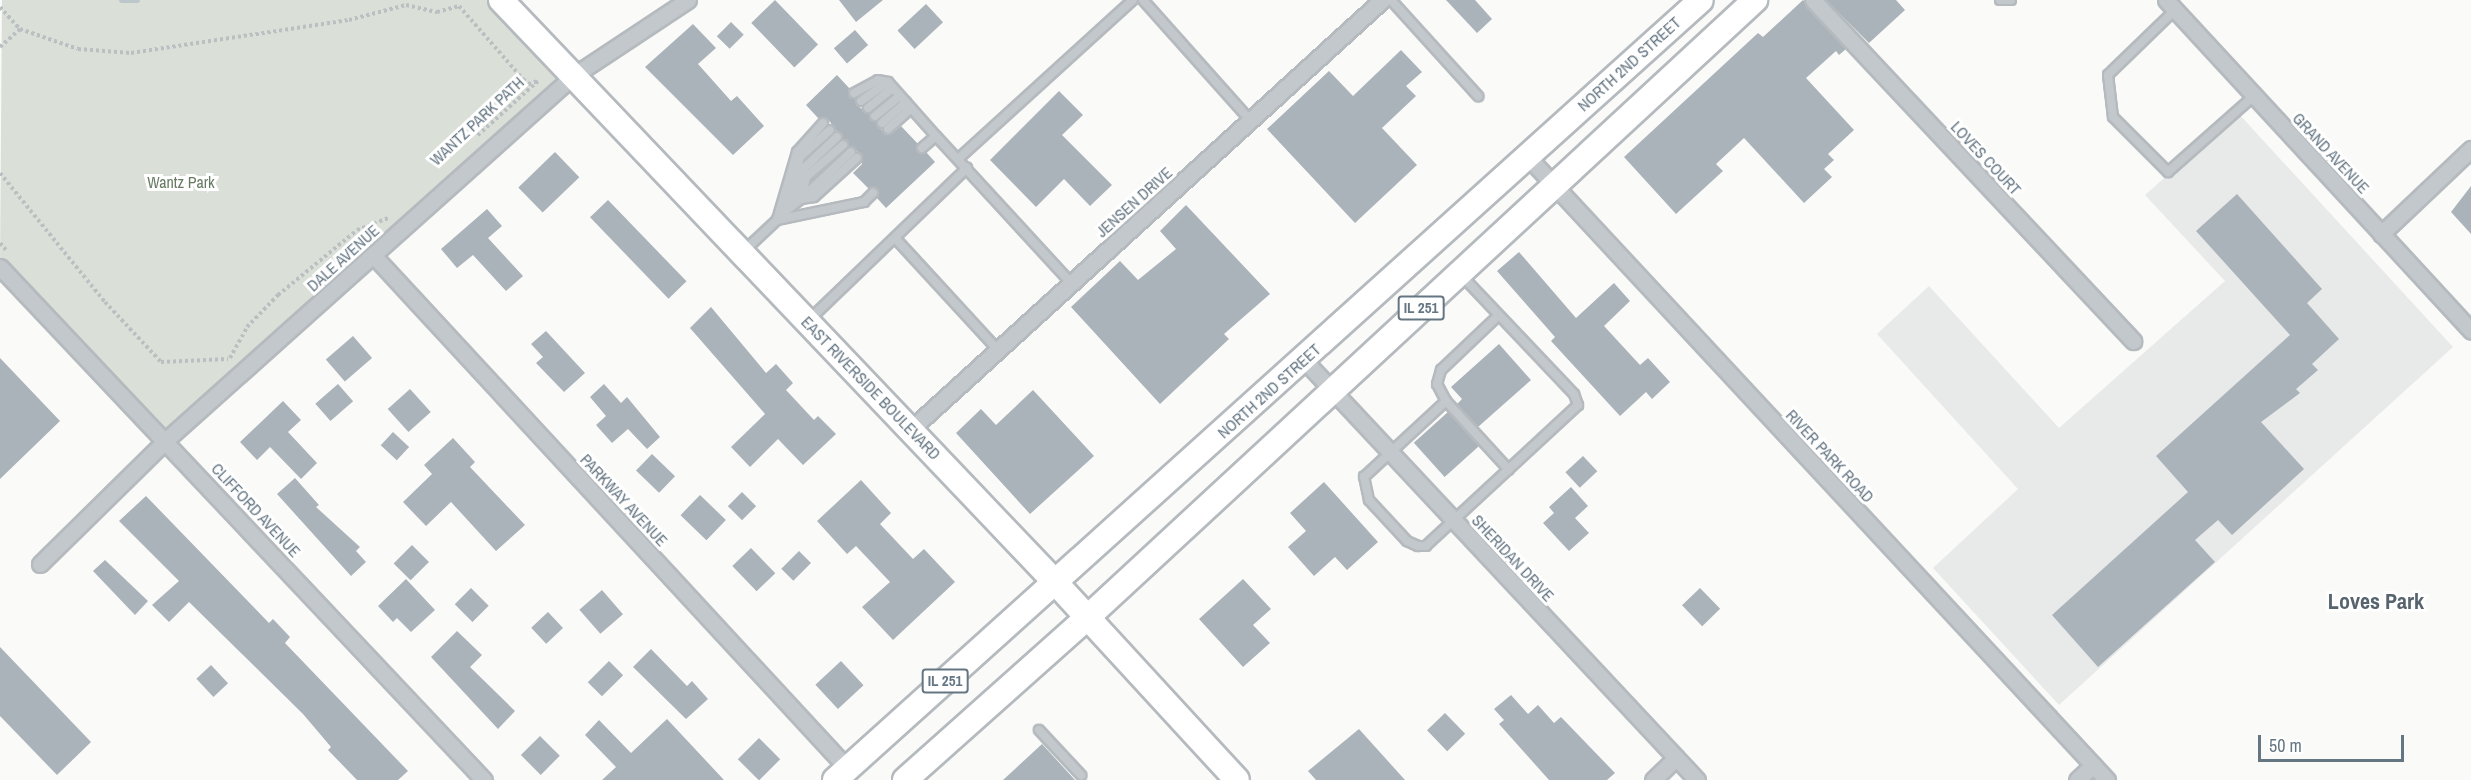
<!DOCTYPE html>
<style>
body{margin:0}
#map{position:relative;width:2471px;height:780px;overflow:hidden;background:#fafaf8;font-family:"Archivo Narrow",sans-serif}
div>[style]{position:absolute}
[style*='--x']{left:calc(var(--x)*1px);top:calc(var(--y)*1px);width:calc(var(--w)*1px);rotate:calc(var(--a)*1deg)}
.built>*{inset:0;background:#e8e9e9}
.green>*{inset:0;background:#dadfd7}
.stream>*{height:6px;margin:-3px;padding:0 3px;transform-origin:3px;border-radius:3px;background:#bbc7cb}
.building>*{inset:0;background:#aab3b9;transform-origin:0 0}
.path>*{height:4px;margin-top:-2px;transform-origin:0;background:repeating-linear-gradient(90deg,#bbbfc2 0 3px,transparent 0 6px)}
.roads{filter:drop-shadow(2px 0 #b5babe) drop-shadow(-2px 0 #b5babe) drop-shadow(0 2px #b5babe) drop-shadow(0 -2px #b5babe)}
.lane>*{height:8px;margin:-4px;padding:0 4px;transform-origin:4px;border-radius:4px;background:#c3c8cc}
.street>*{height:15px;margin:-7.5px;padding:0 7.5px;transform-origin:7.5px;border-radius:7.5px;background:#c3c8cc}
.primary>*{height:24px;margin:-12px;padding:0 12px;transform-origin:12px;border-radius:12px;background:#fff}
span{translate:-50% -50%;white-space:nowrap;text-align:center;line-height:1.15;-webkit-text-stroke:6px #fff;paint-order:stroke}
.shield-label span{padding:2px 4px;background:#fff;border:2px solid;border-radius:4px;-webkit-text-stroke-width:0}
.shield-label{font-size:15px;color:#657683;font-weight:700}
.street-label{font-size:16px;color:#657683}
.park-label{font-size:16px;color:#687a64}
.district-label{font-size:22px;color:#57646e;font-weight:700}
.scale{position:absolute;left:2258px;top:735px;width:146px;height:27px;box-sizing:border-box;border:3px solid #657683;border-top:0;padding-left:8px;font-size:18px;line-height:21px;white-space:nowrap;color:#657683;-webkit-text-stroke:4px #fff;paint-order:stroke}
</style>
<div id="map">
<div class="built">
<i style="clip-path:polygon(2238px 113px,2453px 347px,2059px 705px,1933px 568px,2018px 489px,1877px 334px,1929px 286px,2059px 428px,2225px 281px,2145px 195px)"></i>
</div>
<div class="green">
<i style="clip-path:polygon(2px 0,502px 0,573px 76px,166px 440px,0 267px)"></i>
</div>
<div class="stream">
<i style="--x:122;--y:0;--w:15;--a:0"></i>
</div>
<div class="building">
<i style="left:775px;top:0;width:62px;height:33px;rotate:46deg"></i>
<i style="clip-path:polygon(839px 0,883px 0,856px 22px)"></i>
<i style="clip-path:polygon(1446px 0,1475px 0,1492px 19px,1477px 33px)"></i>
<i style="clip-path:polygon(1803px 0,1846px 49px,1839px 55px,1836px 51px,1806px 78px,1854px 130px,1828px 154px,1834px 160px,1824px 169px,1832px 177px,1804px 203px,1744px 138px,1716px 164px,1723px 171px,1676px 214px,1624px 157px,1758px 33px,1763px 37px)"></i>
<i style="clip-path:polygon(1826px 0,1896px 0,1905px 10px,1869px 43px)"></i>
<i style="left:926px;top:4px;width:25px;height:39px;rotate:47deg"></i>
<i style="left:731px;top:22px;width:18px;height:20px;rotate:45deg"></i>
<i style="clip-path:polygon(693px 24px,716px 48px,698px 64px,731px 101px,737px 96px,764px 126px,733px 155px,645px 67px)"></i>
<i style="left:855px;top:30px;width:20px;height:28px;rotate:49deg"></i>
<i style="clip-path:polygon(1401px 50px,1422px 72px,1406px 86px,1416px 96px,1382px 128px,1417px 165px,1355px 223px,1267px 129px,1329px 71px,1353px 96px)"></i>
<i style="clip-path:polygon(837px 75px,850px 89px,849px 96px,856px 99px,856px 105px,870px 114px,884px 133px,890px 135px,901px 126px,918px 144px,918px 152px,926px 152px,935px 162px,886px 208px,877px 198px,878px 189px,869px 189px,853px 173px,862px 164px,862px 154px,849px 147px,827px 118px,819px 119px,806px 105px)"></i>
<i style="clip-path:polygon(1059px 91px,1083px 115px,1062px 135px,1112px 185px,1090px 206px,1064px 179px,1036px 207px,990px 160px)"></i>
<i style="left:555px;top:152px;width:35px;height:51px;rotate:46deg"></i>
<i style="clip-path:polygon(2471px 186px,2471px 234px,2451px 212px)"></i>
<i style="clip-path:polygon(2237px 194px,2322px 289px,2307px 303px,2339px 339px,2312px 364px,2318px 370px,2296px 389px,2300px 393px,2261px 422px,2304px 469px,2232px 535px,2218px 520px,2195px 540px,2215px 562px,2098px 667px,2052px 615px,2188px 492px,2156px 456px,2290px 335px,2196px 231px)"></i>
<i style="left:608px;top:200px;width:113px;height:25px;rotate:46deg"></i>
<i style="clip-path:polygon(1186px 205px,1270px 294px,1224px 334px,1229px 339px,1160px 404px,1071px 307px,1120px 261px,1138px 280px,1176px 249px,1160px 231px)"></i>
<i style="clip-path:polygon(487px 209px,502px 226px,488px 238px,523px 276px,506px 291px,473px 255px,457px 268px,441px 249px)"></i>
<i style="clip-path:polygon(1519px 252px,1576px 318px,1614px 283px,1630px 301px,1604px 326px,1640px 365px,1648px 358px,1670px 382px,1652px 399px,1646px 392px,1620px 416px,1551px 341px,1555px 337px,1497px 271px)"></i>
<i style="clip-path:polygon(711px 307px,766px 373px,776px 364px,793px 383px,786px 390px,814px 420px,818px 416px,836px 434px,803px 465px,778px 439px,750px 467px,731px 447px,765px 414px,690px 328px)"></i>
<i style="clip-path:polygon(546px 331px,585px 373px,564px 392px,536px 363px,543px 357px,531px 344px)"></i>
<i style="left:353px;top:336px;width:29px;height:36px;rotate:49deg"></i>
<i style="clip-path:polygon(1499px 344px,1531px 380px,1478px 427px,1457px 404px,1462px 399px,1451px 387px)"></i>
<i style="clip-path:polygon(0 358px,60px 421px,0 479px)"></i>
<i style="left:338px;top:384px;width:23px;height:30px;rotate:49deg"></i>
<i style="clip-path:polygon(604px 384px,621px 403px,627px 397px,660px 437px,647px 449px,628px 429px,612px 443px,596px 425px,606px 416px,590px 397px)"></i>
<i style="left:410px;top:389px;width:31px;height:30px;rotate:48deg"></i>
<i style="clip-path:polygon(1033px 390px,1094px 456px,1030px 514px,956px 433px,981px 409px,996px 425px)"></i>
<i style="clip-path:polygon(283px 401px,301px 420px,288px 432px,317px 463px,301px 479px,270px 447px,257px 460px,240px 442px)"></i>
<i style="left:1448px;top:412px;width:46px;height:46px;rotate:48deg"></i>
<i style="left:393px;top:432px;width:22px;height:18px;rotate:43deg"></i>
<i style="clip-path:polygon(453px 438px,475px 462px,470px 467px,525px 525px,496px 551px,451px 502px,426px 526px,403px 502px,432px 474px,424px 465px)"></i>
<i style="left:652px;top:454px;width:32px;height:23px;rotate:44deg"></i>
<i style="left:1583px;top:456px;width:21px;height:24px;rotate:47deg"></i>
<i style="clip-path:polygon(295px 478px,319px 505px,316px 507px,360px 547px,356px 551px,366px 562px,351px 576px,277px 494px)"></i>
<i style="clip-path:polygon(861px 480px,891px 513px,880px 524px,913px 559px,924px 549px,955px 582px,893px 640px,862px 607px,890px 582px,856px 546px,847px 554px,817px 521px)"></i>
<i style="clip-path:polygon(1324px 482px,1378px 542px,1347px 570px,1335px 557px,1314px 576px,1288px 547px,1306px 531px,1290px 513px)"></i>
<i style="clip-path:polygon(1571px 487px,1588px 506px,1575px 518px,1589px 533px,1569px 551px,1543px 523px,1554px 513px,1549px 507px)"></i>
<i style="left:742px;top:492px;width:20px;height:20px;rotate:45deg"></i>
<i style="left:700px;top:495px;width:36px;height:28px;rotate:44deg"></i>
<i style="clip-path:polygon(146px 496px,269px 623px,273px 619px,290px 637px,285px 643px,408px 771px,398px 780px,357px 780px,328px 750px,331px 747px,303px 714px,189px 602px,169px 622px,152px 605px,179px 581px,119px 521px)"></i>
<i style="left:412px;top:545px;width:24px;height:26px;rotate:45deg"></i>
<i style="left:751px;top:548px;width:35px;height:26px;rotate:46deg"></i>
<i style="left:799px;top:551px;width:17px;height:25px;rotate:45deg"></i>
<i style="clip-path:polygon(105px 560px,148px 601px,135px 615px,93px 571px)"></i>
<i style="clip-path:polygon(406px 579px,435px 610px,411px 632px,397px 618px,393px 622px,378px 606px)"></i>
<i style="clip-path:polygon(1243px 579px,1271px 609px,1253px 625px,1270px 643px,1243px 667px,1199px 619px)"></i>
<i style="left:471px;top:588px;width:25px;height:23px;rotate:45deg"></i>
<i style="left:1700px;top:588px;width:29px;height:25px;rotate:46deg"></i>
<i style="left:602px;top:590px;width:32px;height:30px;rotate:49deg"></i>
<i style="left:548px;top:612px;width:22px;height:23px;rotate:47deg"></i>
<i style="clip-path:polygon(457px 631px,482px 655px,470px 667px,515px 711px,498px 729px,431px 657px)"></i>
<i style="clip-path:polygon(0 647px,91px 742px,57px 775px,0 716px)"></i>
<i style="clip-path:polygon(651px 649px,687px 686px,692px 681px,708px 699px,686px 719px,633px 667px)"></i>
<i style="left:609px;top:661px;width:20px;height:30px;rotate:45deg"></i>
<i style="left:841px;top:661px;width:33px;height:35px;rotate:47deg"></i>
<i style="left:211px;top:665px;width:25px;height:20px;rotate:47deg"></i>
<i style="clip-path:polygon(1511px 695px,1528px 714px,1538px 705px,1554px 723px,1561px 717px,1615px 773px,1607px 780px,1549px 780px,1499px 724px,1504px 720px,1494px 709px)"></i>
<i style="left:1445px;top:713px;width:29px;height:25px;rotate:46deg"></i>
<i style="clip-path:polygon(667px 719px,724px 780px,602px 780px,616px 767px,585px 735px,599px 720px,631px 753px)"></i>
<i style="clip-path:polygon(1359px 729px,1405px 780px,1316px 780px,1308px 771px)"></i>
<i style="left:540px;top:736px;width:28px;height:27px;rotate:45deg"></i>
<i style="left:759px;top:738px;width:30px;height:30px;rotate:45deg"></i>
<i style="clip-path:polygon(1042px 744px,1075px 780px,1003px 780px)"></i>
</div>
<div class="path">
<i style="--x:0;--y:7;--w:30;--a:48"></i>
<i style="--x:20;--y:29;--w:61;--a:19"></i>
<i style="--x:78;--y:49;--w:53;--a:4.3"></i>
<i style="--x:131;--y:53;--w:220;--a:-8.6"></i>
<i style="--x:349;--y:20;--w:59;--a:-14.7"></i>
<i style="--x:406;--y:5;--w:32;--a:13"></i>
<i style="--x:437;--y:12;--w:23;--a:-15"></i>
<i style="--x:459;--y:6;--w:97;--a:48.8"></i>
<i style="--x:523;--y:79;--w:7;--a:45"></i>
<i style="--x:528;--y:84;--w:10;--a:-17"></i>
<i style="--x:538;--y:81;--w:82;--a:138"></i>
<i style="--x:0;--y:47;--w:27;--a:-42"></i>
<i style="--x:0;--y:173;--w:166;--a:50.9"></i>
<i style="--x:105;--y:302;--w:82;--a:47"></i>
<i style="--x:161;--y:362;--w:67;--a:-2.6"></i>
<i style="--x:0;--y:243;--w:11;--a:49"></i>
<i style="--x:230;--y:358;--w:35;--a:-61"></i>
<i style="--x:247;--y:327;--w:45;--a:-45.9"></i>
<i style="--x:278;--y:295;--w:102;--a:-39.4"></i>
<i style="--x:357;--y:230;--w:33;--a:-21"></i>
</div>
<div class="roads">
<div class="lane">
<i style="--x:1143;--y:0;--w:161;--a:48.3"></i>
<i style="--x:1391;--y:0;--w:130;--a:47.8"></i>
<i style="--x:2000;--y:0;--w:11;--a:0"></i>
<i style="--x:2175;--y:10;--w:93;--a:135.9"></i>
<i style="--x:2108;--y:75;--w:42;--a:83.2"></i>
<i style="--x:2113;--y:117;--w:78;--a:45"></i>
<i style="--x:2168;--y:172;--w:115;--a:-41.5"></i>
<i style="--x:854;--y:93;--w:27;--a:-28"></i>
<i style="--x:878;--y:80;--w:10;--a:11"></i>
<i style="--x:888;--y:82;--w:72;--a:48.4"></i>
<i style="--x:861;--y:101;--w:33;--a:-35"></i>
<i style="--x:868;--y:108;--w:32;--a:-39"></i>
<i style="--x:875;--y:116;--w:32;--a:-39"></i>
<i style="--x:882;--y:123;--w:32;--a:-41"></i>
<i style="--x:888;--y:129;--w:31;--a:-42"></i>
<i style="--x:922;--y:148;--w:18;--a:-41"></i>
<i style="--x:936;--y:136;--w:200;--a:47.4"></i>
<i style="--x:958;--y:159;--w:236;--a:-42.3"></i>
<i style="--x:802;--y:198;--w:67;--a:-43.2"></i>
<i style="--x:801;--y:199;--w:13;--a:-9"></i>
<i style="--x:814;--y:197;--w:58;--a:-42.2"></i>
<i style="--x:793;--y:205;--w:10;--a:-37"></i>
<i style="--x:801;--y:199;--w:23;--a:-77"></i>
<i style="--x:806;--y:177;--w:49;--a:-40.9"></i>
<i style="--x:785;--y:212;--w:9;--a:-41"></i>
<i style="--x:792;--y:206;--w:37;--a:-74"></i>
<i style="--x:802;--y:170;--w:48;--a:-43.3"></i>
<i style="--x:778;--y:219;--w:10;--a:-45"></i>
<i style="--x:785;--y:212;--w:57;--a:-74.7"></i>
<i style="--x:800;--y:157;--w:40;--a:-42"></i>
<i style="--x:777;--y:220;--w:71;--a:-73.6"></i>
<i style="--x:797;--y:152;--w:39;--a:-48"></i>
<i style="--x:895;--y:238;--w:152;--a:47.4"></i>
<i style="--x:745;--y:250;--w:44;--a:-43.2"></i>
<i style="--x:777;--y:220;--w:89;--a:-11.7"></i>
<i style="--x:864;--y:202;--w:13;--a:-45"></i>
<i style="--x:1462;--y:276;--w:163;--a:46.5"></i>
<i style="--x:1574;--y:394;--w:12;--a:70"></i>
<i style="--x:1578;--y:405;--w:207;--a:137.2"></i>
<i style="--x:1426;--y:546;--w:8;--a:180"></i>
<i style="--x:1418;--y:546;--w:12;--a:-156"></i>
<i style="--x:1407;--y:541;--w:56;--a:-132.8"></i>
<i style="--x:1369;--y:500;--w:24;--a:-102"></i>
<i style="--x:1364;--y:477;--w:112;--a:-42.8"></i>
<i style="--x:1446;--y:401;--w:19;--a:-118"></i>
<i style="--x:1437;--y:384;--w:15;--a:-74"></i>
<i style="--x:1441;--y:370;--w:79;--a:-43.5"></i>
<i style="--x:810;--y:319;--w:218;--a:-43.9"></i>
<i style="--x:1446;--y:401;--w:93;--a:47.6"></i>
<i style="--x:1039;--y:730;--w:62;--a:47"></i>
</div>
<div class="street">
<i style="--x:1813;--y:0;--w:468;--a:46.8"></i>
<i style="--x:2166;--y:0;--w:450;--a:47.3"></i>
<i style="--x:1527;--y:156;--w:852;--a:47.09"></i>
<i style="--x:2381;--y:234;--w:124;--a:-43.4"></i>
<i style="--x:373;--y:255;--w:700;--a:47.26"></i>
<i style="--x:0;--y:267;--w:705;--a:46.67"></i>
<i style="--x:1304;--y:360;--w:575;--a:46.9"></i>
<i style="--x:910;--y:430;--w:639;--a:-42.33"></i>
<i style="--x:40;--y:564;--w:177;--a:-44.5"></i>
<i style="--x:166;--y:440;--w:546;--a:-41.81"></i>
<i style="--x:573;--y:76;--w:138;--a:-33.5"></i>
<i style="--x:1653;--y:780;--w:32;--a:-44"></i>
<i style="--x:2077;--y:780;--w:22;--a:-43"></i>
</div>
<div class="primary">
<i style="--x:501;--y:0;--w:802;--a:46.41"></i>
<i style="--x:1054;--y:581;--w:270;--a:47.4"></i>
<i style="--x:835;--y:780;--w:1165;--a:-42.01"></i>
<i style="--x:905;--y:780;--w:245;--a:-41.7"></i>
<i style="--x:1088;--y:617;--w:909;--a:-42.77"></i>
</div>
</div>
<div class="shield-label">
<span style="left:1421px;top:308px">IL 251</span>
<span style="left:945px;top:681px">IL 251</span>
</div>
<div class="street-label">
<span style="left:1629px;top:64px;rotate:-42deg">NORTH 2ND STREET</span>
<span style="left:477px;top:121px;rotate:-43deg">WANTZ PARK PATH</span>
<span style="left:2331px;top:153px;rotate:47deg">GRAND AVENUE</span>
<span style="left:1986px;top:158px;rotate:47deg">LOVES COURT</span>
<span style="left:1134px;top:202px;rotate:-42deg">JENSEN DRIVE</span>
<span style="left:343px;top:258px;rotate:-42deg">DALE AVENUE</span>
<span style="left:871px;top:388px;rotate:46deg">EAST RIVERSIDE BOULEVARD</span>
<span style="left:1269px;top:391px;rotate:-42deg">NORTH 2ND STREET</span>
<span style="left:1830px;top:456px;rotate:47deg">RIVER PARK ROAD</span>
<span style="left:624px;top:500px;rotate:47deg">PARKWAY AVENUE</span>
<span style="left:256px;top:510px;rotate:47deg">CLIFFORD AVENUE</span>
<span style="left:1513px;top:558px;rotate:47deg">SHERIDAN DRIVE</span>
</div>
<div class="park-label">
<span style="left:181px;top:182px">Wantz Park</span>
</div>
<div class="district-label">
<span style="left:2376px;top:602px">Loves Park</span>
</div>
<div class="scale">50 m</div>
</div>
